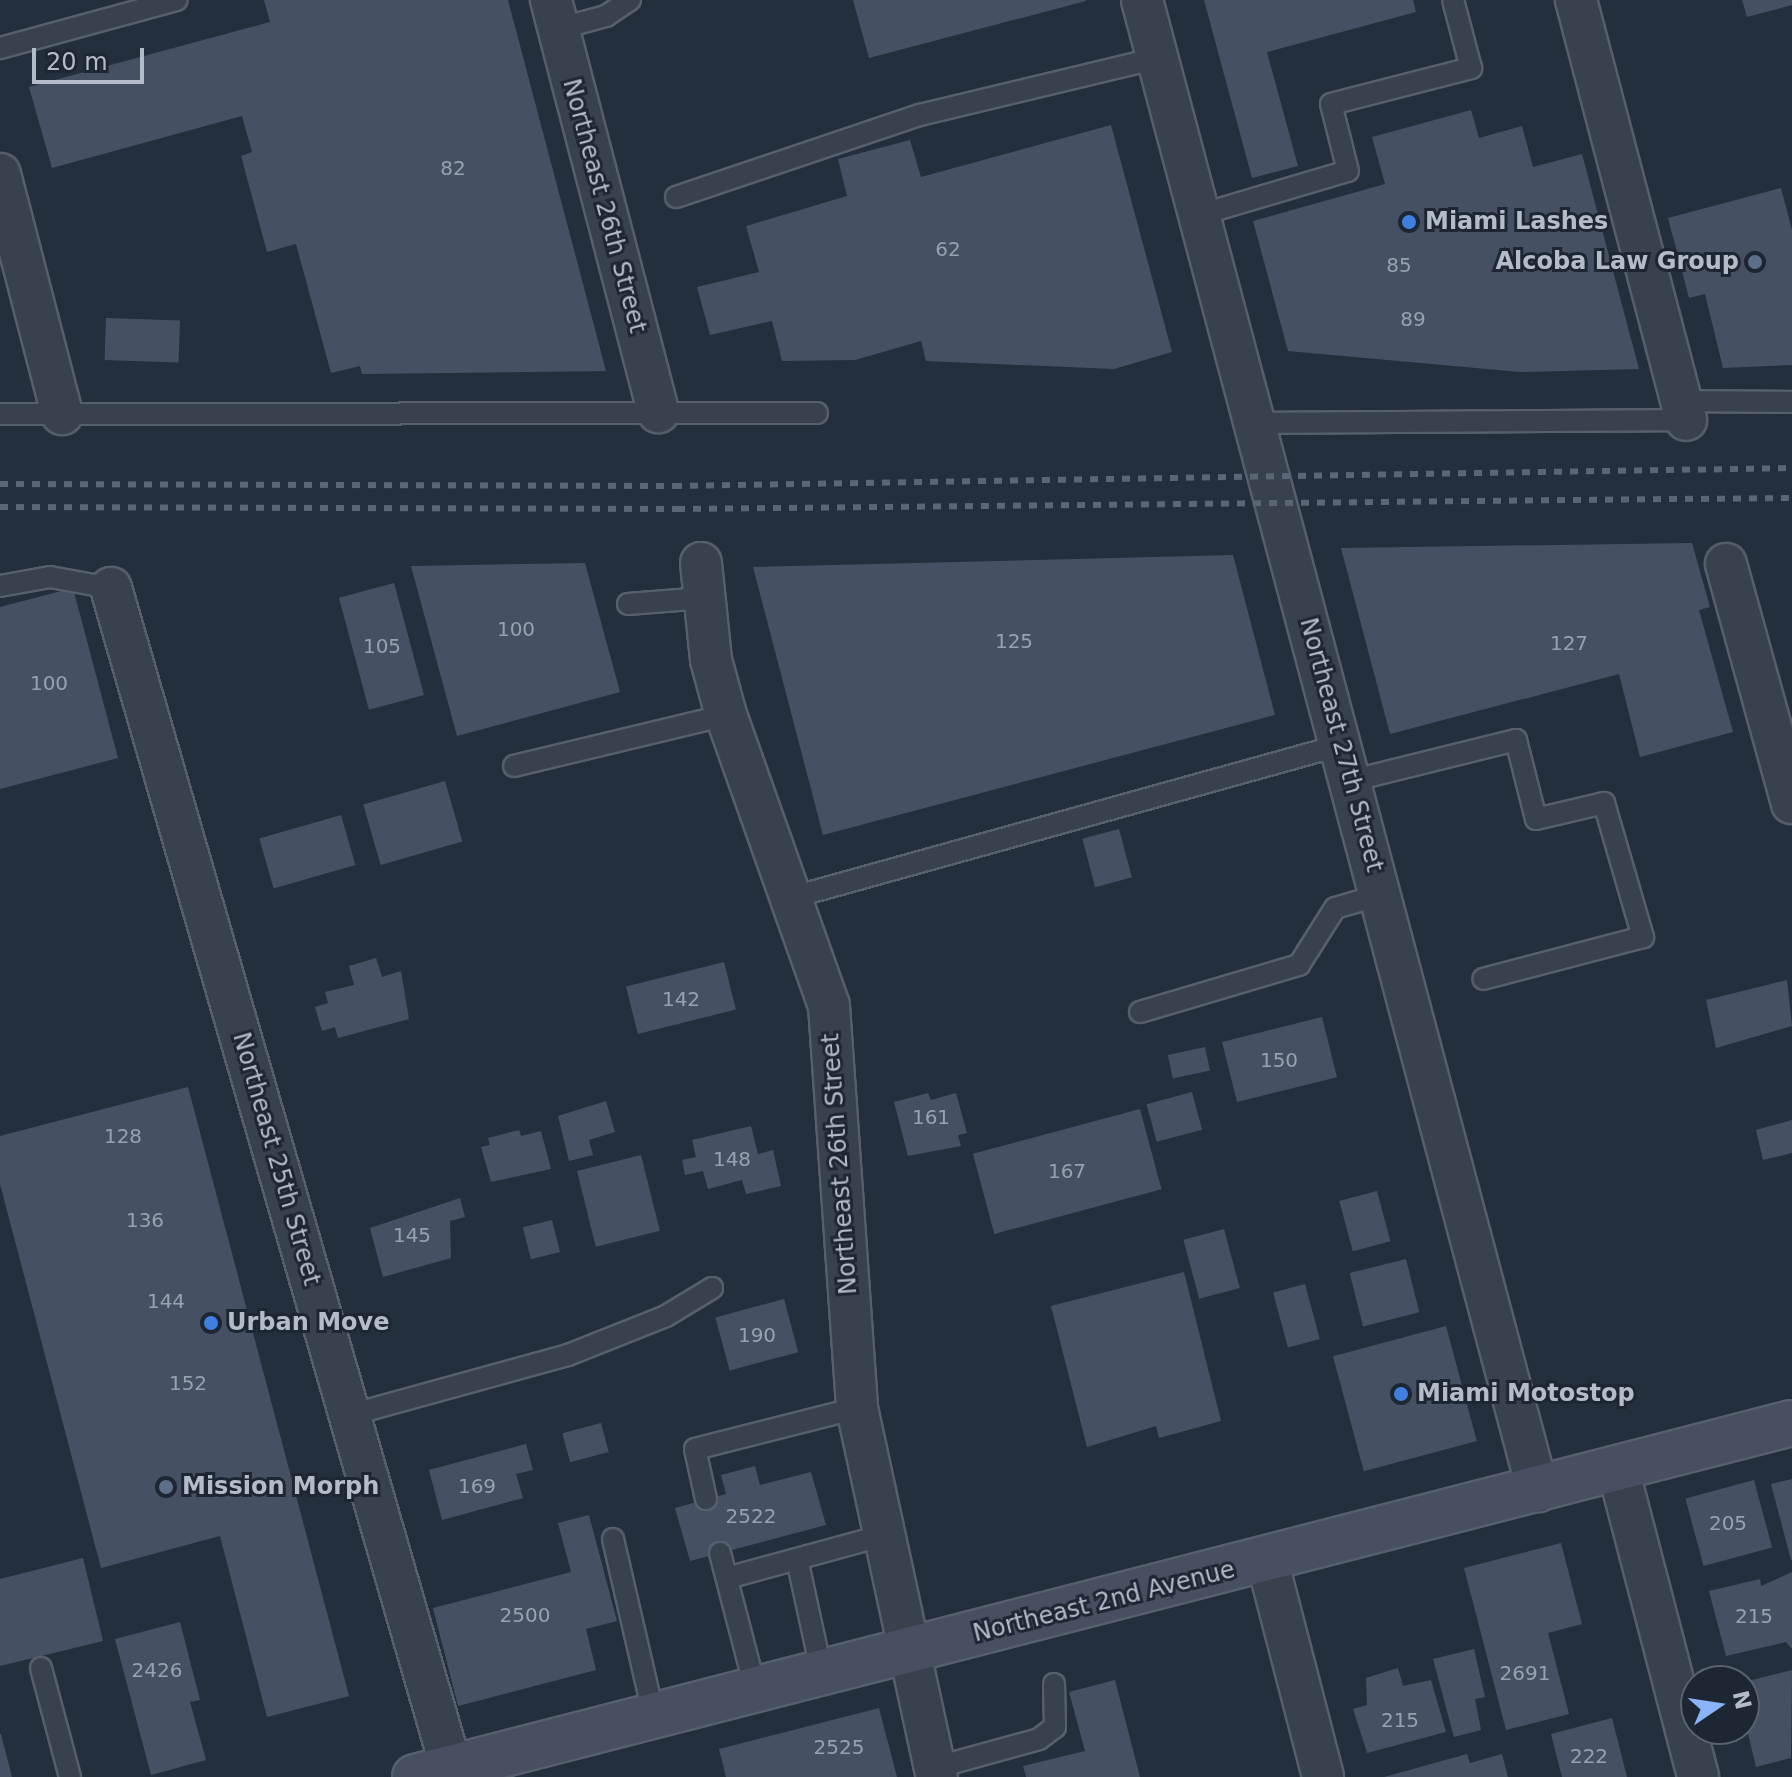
<!DOCTYPE html>
<style>
body{margin:0}
#map{position:relative;width:1792px;height:1777px;overflow:hidden;background:#242f3e;font-family:"DejaVu Sans",sans-serif}
div>[style]{position:absolute}
[style*='--x']{left:calc(var(--x)*1px);top:calc(var(--y)*1px);width:calc(var(--w)*1px);rotate:calc(var(--a)*1deg)}
.building>*{inset:0;background:#455162;transform-origin:0 0}
.roads{filter:drop-shadow(2px 0 #565f6c) drop-shadow(-2px 0 #565f6c) drop-shadow(0 2px #565f6c) drop-shadow(0 -2px #565f6c)}
.lane>*{height:20px;margin:-10px;padding:0 10px;transform-origin:10px;border-radius:10px;background:#38414e}
.street>*{height:40px;margin:-20px;padding:0 20px;transform-origin:20px;border-radius:20px;background:#38414e}
.secondary>*{height:44px;margin:-22px;padding:0 22px;transform-origin:22px;border-radius:22px;background:#465061}
.rail>*{height:6px;margin-top:-3px;transform-origin:0;background:repeating-linear-gradient(90deg,#5a6575 0 8px,transparent 0 16px)}
.dots>*{width:22px;height:22px;translate:-50% -50%;box-sizing:border-box;border:4px solid #1d2633;border-radius:50%}
span{translate:-50% -50%;white-space:nowrap;text-align:center;line-height:1.15;-webkit-text-stroke:6px #1d2633;paint-order:stroke}
.number-label{font-size:20px;color:#98a1af}
.number-label span{-webkit-text-stroke-width:0}
.street-label{font-size:24px;color:#b4bcc9}
.poi-label{font-size:24px;color:#b4bcc9;font-weight:700}
.left{translate:0 -50%;text-align:left}
.right{translate:-100% -50%;text-align:right}
.north{position:absolute;left:1680px;top:1665px;width:80px;height:80px;box-sizing:border-box;background:#1d2633;border:2px solid #59626f;border-radius:50%;rotate:77deg;font-size:22px;font-weight:700;line-height:32px;text-align:center;color:#b4bcc9}
.north::after{content:'';display:block;margin:auto;width:28px;height:36px;background:#8ab4f8;clip-path:polygon(50% 0,100% 100%,50% 72%,0 100%)}
.scale{position:absolute;left:32px;top:48px;width:112px;height:36px;box-sizing:border-box;border:4px solid #b4bcc9;border-top:0;padding-left:10px;font-size:24px;line-height:28px;white-space:nowrap;color:#b4bcc9;-webkit-text-stroke:6px #1d2633;paint-order:stroke}
</style>
<div id="map">
<div class="building">
<i style="clip-path:polygon(264px 0,508px 0,606px 371px,362px 374px,360px 366px,331px 373px,296px 244px,267px 252px,241px 156px,252px 152px,242px 116px,52px 168px,29px 87px,270px 22px)"></i>
<i style="clip-path:polygon(853px 0,1086px 0,1086px 1px,869px 58px)"></i>
<i style="clip-path:polygon(1204px 0,1413px 0,1416px 12px,1267px 52px,1298px 166px,1252px 178px)"></i>
<i style="clip-path:polygon(1742px 0,1792px 0,1792px 5px,1747px 17px)"></i>
<i style="clip-path:polygon(1471px 110px,1479px 138px,1522px 126px,1533px 167px,1582px 154px,1639px 369px,1520px 372px,1288px 351px,1253px 221px,1385px 184px,1372px 137px)"></i>
<i style="clip-path:polygon(1111px 125px,1172px 352px,1114px 369px,926px 361px,921px 341px,855px 360px,782px 361px,772px 321px,710px 335px,697px 287px,759px 272px,746px 226px,847px 196px,838px 159px,910px 140px,921px 177px)"></i>
<i style="clip-path:polygon(1781px 188px,1792px 230px,1792px 365px,1723px 368px,1705px 294px,1689px 298px,1668px 218px)"></i>
<i style="left:106px;top:318px;width:74px;height:42px;rotate:2deg"></i>
<i style="clip-path:polygon(1692px 543px,1710px 607px,1699px 610px,1733px 732px,1640px 757px,1619px 674px,1390px 734px,1341px 548px)"></i>
<i style="clip-path:polygon(1233px 555px,1275px 715px,823px 835px,753px 567px)"></i>
<i style="clip-path:polygon(585px 563px,620px 692px,457px 736px,411px 566px)"></i>
<i style="left:394px;top:583px;width:116px;height:57px;rotate:75deg"></i>
<i style="clip-path:polygon(73px 588px,118px 758px,0 789px,0 607px)"></i>
<i style="left:445px;top:781px;width:63px;height:85px;rotate:74deg"></i>
<i style="left:341px;top:815px;width:52px;height:85px;rotate:74deg"></i>
<i style="left:1119px;top:829px;width:50px;height:38px;rotate:75deg"></i>
<i style="clip-path:polygon(376px 958px,382px 977px,401px 971px,409px 1019px,338px 1038px,335px 1027px,322px 1031px,315px 1007px,328px 1003px,325px 992px,354px 985px,349px 966px)"></i>
<i style="left:724px;top:962px;width:49px;height:101px;rotate:76deg"></i>
<i style="clip-path:polygon(1787px 980px,1792px 1026px,1716px 1048px,1706px 1000px)"></i>
<i style="left:1322px;top:1017px;width:62px;height:103px;rotate:76deg"></i>
<i style="left:1205px;top:1047px;width:24px;height:38px;rotate:78deg"></i>
<i style="clip-path:polygon(188px 1087px,349px 1696px,267px 1717px,220px 1536px,101px 1568px,0 1184px,0 1136px)"></i>
<i style="left:1192px;top:1092px;width:39px;height:47px;rotate:75deg"></i>
<i style="clip-path:polygon(928px 1093px,931px 1100px,956px 1093px,967px 1133px,958px 1135px,961px 1146px,908px 1156px,894px 1102px)"></i>
<i style="clip-path:polygon(606px 1101px,615px 1132px,589px 1140px,593px 1155px,569px 1161px,558px 1116px)"></i>
<i style="left:1140px;top:1109px;width:83px;height:173px;rotate:75deg"></i>
<i style="clip-path:polygon(1792px 1120px,1792px 1153px,1763px 1160px,1756px 1130px)"></i>
<i style="clip-path:polygon(751px 1126px,758px 1154px,773px 1150px,781px 1186px,746px 1194px,742px 1180px,708px 1189px,703px 1171px,685px 1175px,682px 1160px,696px 1157px,692px 1140px)"></i>
<i style="clip-path:polygon(519px 1130px,521px 1136px,541px 1131px,551px 1169px,491px 1182px,481px 1147px,490px 1145px,488px 1138px)"></i>
<i style="left:641px;top:1155px;width:78px;height:66px;rotate:76deg"></i>
<i style="left:1377px;top:1191px;width:52px;height:39px;rotate:75deg"></i>
<i style="clip-path:polygon(460px 1198px,465px 1217px,450px 1221px,451px 1258px,383px 1277px,370px 1228px)"></i>
<i style="left:552px;top:1220px;width:33px;height:30px;rotate:76deg"></i>
<i style="left:1224px;top:1229px;width:61px;height:42px;rotate:75deg"></i>
<i style="left:1406px;top:1259px;width:55px;height:58px;rotate:76deg"></i>
<i style="clip-path:polygon(1184px 1272px,1221px 1421px,1159px 1438px,1156px 1426px,1087px 1447px,1051px 1306px)"></i>
<i style="left:1305px;top:1284px;width:57px;height:33px;rotate:75deg"></i>
<i style="left:784px;top:1299px;width:55px;height:71px;rotate:75deg"></i>
<i style="left:1446px;top:1326px;width:119px;height:117px;rotate:75deg"></i>
<i style="left:601px;top:1423px;width:30px;height:40px;rotate:75deg"></i>
<i style="clip-path:polygon(526px 1444px,533px 1470px,516px 1474px,523px 1498px,442px 1520px,429px 1470px)"></i>
<i style="clip-path:polygon(755px 1466px,760px 1485px,811px 1472px,826px 1525px,690px 1561px,675px 1508px,726px 1494px,721px 1475px)"></i>
<i style="clip-path:polygon(1792px 1479px,1792px 1560px,1791px 1560px,1771px 1484px)"></i>
<i style="left:1754px;top:1480px;width:70px;height:71px;rotate:75deg"></i>
<i style="clip-path:polygon(589px 1515px,617px 1621px,586px 1629px,596px 1670px,458px 1706px,433px 1608px,571px 1572px,558px 1523px)"></i>
<i style="clip-path:polygon(1561px 1543px,1582px 1624px,1548px 1633px,1569px 1714px,1506px 1730px,1464px 1568px)"></i>
<i style="clip-path:polygon(83px 1558px,103px 1641px,0 1666px,0 1579px)"></i>
<i style="clip-path:polygon(1792px 1572px,1792px 1649px,1786px 1642px,1726px 1656px,1709px 1591px,1760px 1579px,1761px 1586px)"></i>
<i style="clip-path:polygon(180px 1622px,200px 1700px,190px 1702px,206px 1760px,151px 1775px,115px 1639px)"></i>
<i style="clip-path:polygon(1474px 1649px,1485px 1697px,1475px 1699px,1481px 1730px,1454px 1737px,1433px 1659px)"></i>
<i style="clip-path:polygon(1398px 1668px,1403px 1686px,1431px 1680px,1446px 1732px,1367px 1753px,1353px 1709px,1367px 1705px,1366px 1678px)"></i>
<i style="clip-path:polygon(1792px 1670px,1791px 1758px,1756px 1767px,1744px 1717px,1748px 1681px)"></i>
<i style="clip-path:polygon(1115px 1680px,1140px 1777px,1026px 1777px,1023px 1766px,1085px 1751px,1069px 1692px)"></i>
<i style="clip-path:polygon(879px 1708px,897px 1777px,726px 1777px,719px 1749px)"></i>
<i style="clip-path:polygon(1612px 1718px,1627px 1777px,1562px 1777px,1551px 1734px)"></i>
<i style="clip-path:polygon(0 1734px,1px 1734px,12px 1777px,0 1777px)"></i>
<i style="clip-path:polygon(1467px 1754px,1470px 1763px,1502px 1754px,1508px 1777px,1384px 1777px)"></i>
</div>
<div class="roads">
<div class="lane">
<i style="--x:558;--y:29;--w:50;--a:-15.2"></i>
<i style="--x:606;--y:16;--w:29;--a:-34"></i>
<i style="--x:0;--y:48;--w:183;--a:-15.2"></i>
<i style="--x:676;--y:197;--w:257;--a:-18.6"></i>
<i style="--x:920;--y:115;--w:244;--a:-13.5"></i>
<i style="--x:1199;--y:215;--w:155;--a:-16.5"></i>
<i style="--x:1348;--y:171;--w:69;--a:-104.2"></i>
<i style="--x:1331;--y:104;--w:145;--a:-14.4"></i>
<i style="--x:1471;--y:68;--w:70;--a:-104.8"></i>
<i style="--x:1681;--y:401;--w:111;--a:0.5"></i>
<i style="--x:0;--y:414;--w:817;--a:-0.07"></i>
<i style="--x:1255;--y:423;--w:431;--a:-0.4"></i>
<i style="--x:0;--y:586;--w:51;--a:-10.2"></i>
<i style="--x:50;--y:577;--w:62;--a:10.2"></i>
<i style="--x:628;--y:604;--w:76;--a:-4.5"></i>
<i style="--x:514;--y:766;--w:218;--a:-13.5"></i>
<i style="--x:1350;--y:781;--w:171;--a:-13.9"></i>
<i style="--x:1516;--y:740;--w:81;--a:75.8"></i>
<i style="--x:1536;--y:819;--w:70;--a:-13.2"></i>
<i style="--x:1604;--y:803;--w:140;--a:73.8"></i>
<i style="--x:1643;--y:937;--w:165;--a:165.3"></i>
<i style="--x:790;--y:898;--w:572;--a:-15.52"></i>
<i style="--x:1140;--y:1012;--w:166;--a:-16.5"></i>
<i style="--x:1299;--y:965;--w:67;--a:-57.7"></i>
<i style="--x:1335;--y:908;--w:47;--a:-16.1"></i>
<i style="--x:350;--y:1415;--w:226;--a:-15.4"></i>
<i style="--x:568;--y:1355;--w:105;--a:-21.7"></i>
<i style="--x:666;--y:1316;--w:54;--a:-31.3"></i>
<i style="--x:706;--y:1499;--w:51;--a:-102.4"></i>
<i style="--x:695;--y:1449;--w:167;--a:-14.2"></i>
<i style="--x:613;--y:1539;--w:182;--a:77"></i>
<i style="--x:720;--y:1553;--w:143;--a:75.4"></i>
<i style="--x:797;--y:1559;--w:118;--a:77.7"></i>
<i style="--x:727;--y:1578;--w:160;--a:-15.3"></i>
<i style="--x:41;--y:1668;--w:113;--a:75.1"></i>
<i style="--x:934;--y:1768;--w:109;--a:-15.4"></i>
<i style="--x:1039;--y:1739;--w:20;--a:-37"></i>
<i style="--x:1055;--y:1727;--w:43;--a:-91.3"></i>
</div>
<div class="street">
<i style="--x:551;--y:0;--w:426;--a:75.4"></i>
<i style="--x:1142;--y:0;--w:1543;--a:75.13"></i>
<i style="--x:1576;--y:0;--w:434;--a:75.3"></i>
<i style="--x:0;--y:174;--w:248;--a:75.5"></i>
<i style="--x:701;--y:563;--w:98;--a:84.1"></i>
<i style="--x:711;--y:660;--w:57;--a:74.7"></i>
<i style="--x:726;--y:715;--w:309;--a:70.5"></i>
<i style="--x:829;--y:1006;--w:403;--a:86"></i>
<i style="--x:857;--y:1408;--w:378;--a:77.8"></i>
<i style="--x:1726;--y:564;--w:248;--a:74.6"></i>
<i style="--x:111;--y:588;--w:1237;--a:73.91"></i>
<i style="--x:1618;--y:1469;--w:318;--a:75.4"></i>
<i style="--x:1267;--y:1560;--w:224;--a:75.5"></i>
</div>
<div class="secondary">
<i style="--x:415;--y:1777;--w:1422;--a:-14.42"></i>
</div>
</div>
<div class="rail">
<i style="--x:0;--y:484;--w:674;--a:0.17"></i>
<i style="--x:674;--y:486;--w:1118;--a:-0.92"></i>
<i style="--x:0;--y:507;--w:677;--a:0.17"></i>
<i style="--x:677;--y:509;--w:1115;--a:-0.57"></i>
</div>
<div class="dots">
<i style="left:1409px;top:222px;background:#3f7fe0"></i>
<i style="left:1755px;top:262px;background:#5c6f8a"></i>
<i style="left:211px;top:1323px;background:#3f7fe0"></i>
<i style="left:1401px;top:1394px;background:#3f7fe0"></i>
<i style="left:166px;top:1487px;background:#5c6f8a"></i>
</div>
<div class="number-label">
<span style="left:453px;top:168px">82</span>
<span style="left:948px;top:249px">62</span>
<span style="left:1399px;top:265px">85</span>
<span style="left:1413px;top:319px">89</span>
<span style="left:516px;top:629px">100</span>
<span style="left:1014px;top:641px">125</span>
<span style="left:1569px;top:643px">127</span>
<span style="left:382px;top:646px">105</span>
<span style="left:49px;top:683px">100</span>
<span style="left:681px;top:999px">142</span>
<span style="left:1279px;top:1060px">150</span>
<span style="left:931px;top:1117px">161</span>
<span style="left:123px;top:1136px">128</span>
<span style="left:732px;top:1159px">148</span>
<span style="left:1067px;top:1171px">167</span>
<span style="left:145px;top:1220px">136</span>
<span style="left:412px;top:1235px">145</span>
<span style="left:166px;top:1301px">144</span>
<span style="left:757px;top:1335px">190</span>
<span style="left:188px;top:1383px">152</span>
<span style="left:477px;top:1486px">169</span>
<span style="left:751px;top:1516px">2522</span>
<span style="left:1728px;top:1523px">205</span>
<span style="left:525px;top:1615px">2500</span>
<span style="left:1754px;top:1616px">215</span>
<span style="left:157px;top:1670px">2426</span>
<span style="left:1525px;top:1673px">2691</span>
<span style="left:1400px;top:1720px">215</span>
<span style="left:839px;top:1747px">2525</span>
<span style="left:1589px;top:1756px">222</span>
</div>
<div class="street-label">
<span style="left:604px;top:206px;rotate:75deg">Northeast 26th Street</span>
<span style="left:1341px;top:745px;rotate:75deg">Northeast 27th Street</span>
<span style="left:276px;top:1159px;rotate:74deg">Northeast 25th Street</span>
<span style="left:840px;top:1164px;rotate:-94deg">Northeast 26th Street</span>
<span style="left:1104px;top:1602px;rotate:-14deg">Northeast 2nd Avenue</span>
</div>
<div class="poi-label">
<span class="left" style="left:1425px;top:222px">Miami Lashes</span>
<span class="right" style="left:1739px;top:262px">Alcoba Law Group</span>
<span class="left" style="left:227px;top:1323px">Urban Move</span>
<span class="left" style="left:1417px;top:1394px">Miami Motostop</span>
<span class="left" style="left:182px;top:1487px">Mission Morph</span>
</div>
<div class="north">N</div>
<div class="scale">20 m</div>
</div>
